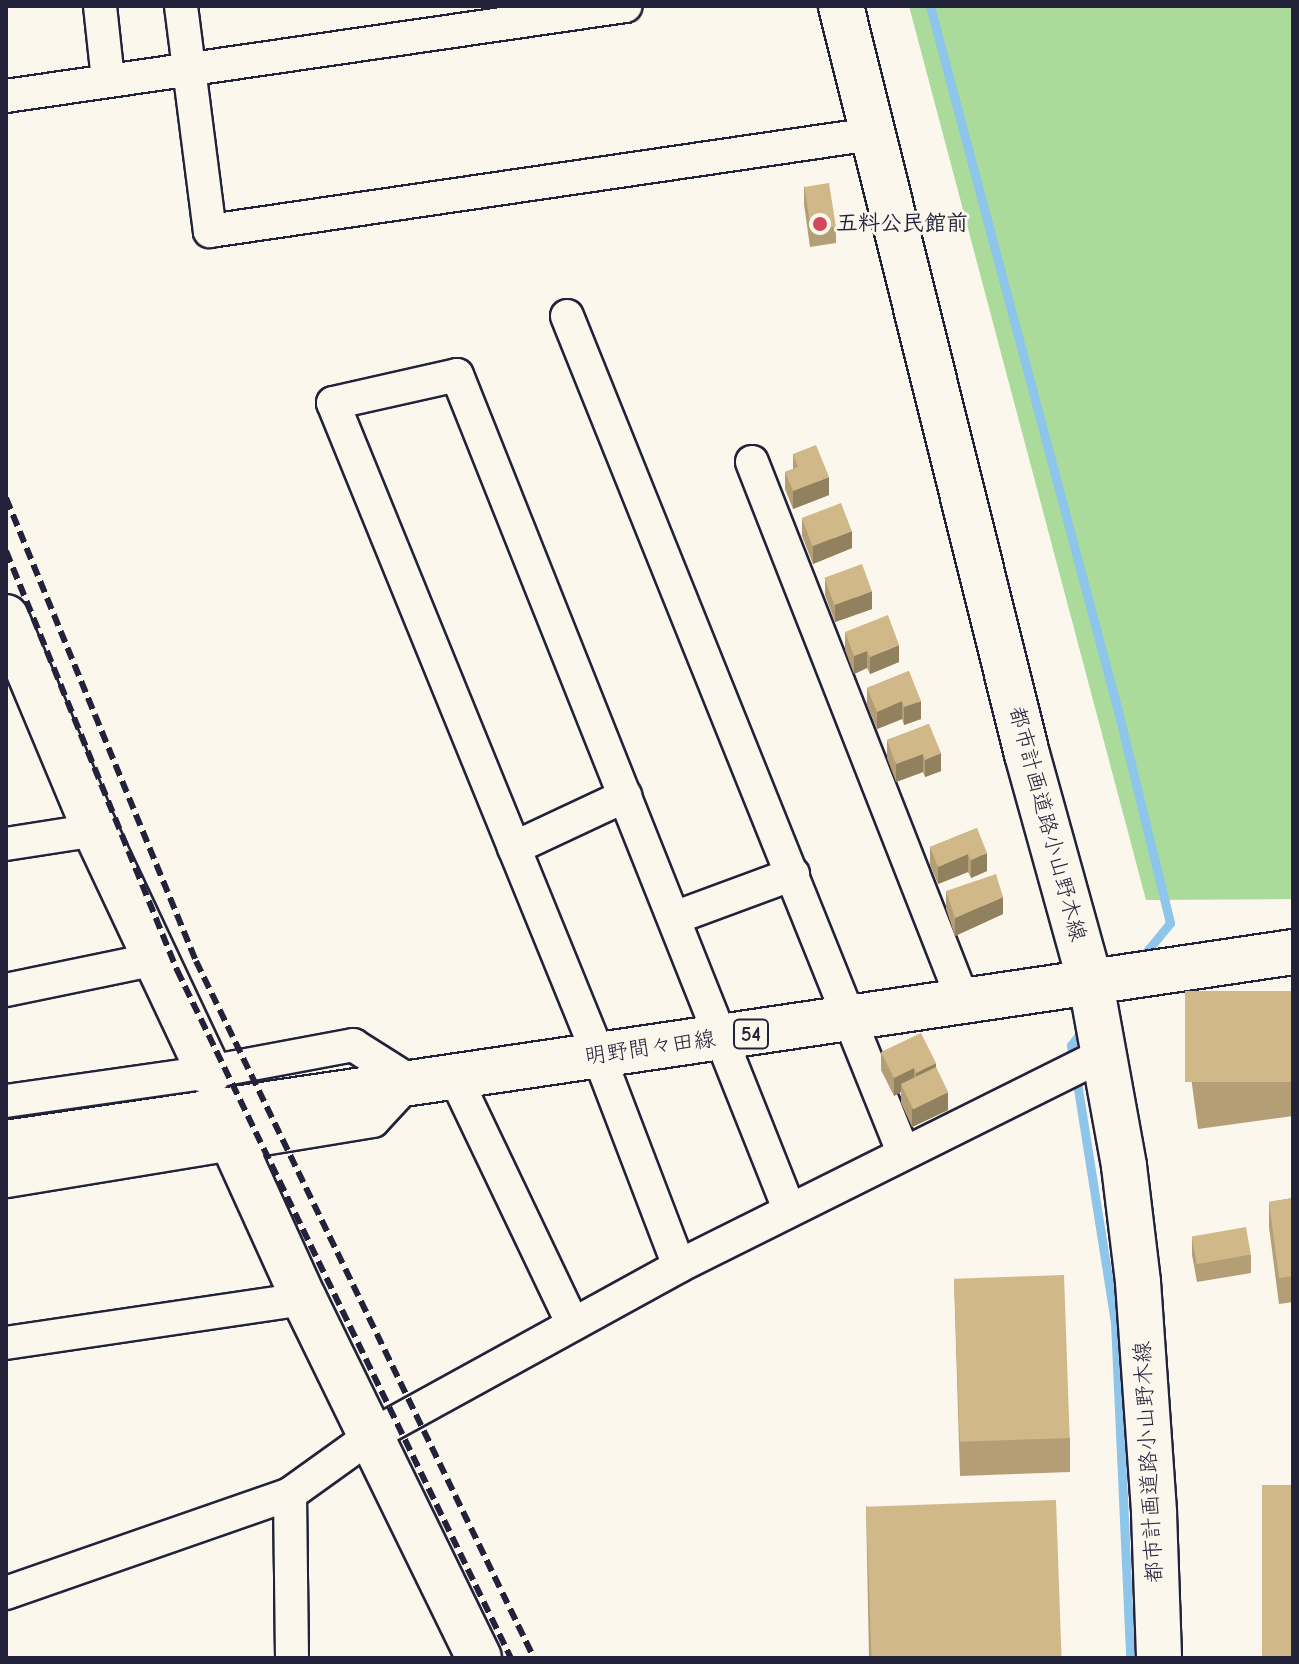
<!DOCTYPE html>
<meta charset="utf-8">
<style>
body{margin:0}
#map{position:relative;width:1299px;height:1664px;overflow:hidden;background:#fbf7ec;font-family:"Comic Neue","Klee One",sans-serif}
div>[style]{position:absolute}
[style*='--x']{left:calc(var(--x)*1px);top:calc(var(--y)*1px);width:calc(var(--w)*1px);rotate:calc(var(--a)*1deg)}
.green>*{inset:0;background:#aadb9b}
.stream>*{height:9px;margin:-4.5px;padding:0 4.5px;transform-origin:4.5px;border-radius:4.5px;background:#8dc5eb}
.roads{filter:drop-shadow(2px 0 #22223b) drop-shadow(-2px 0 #22223b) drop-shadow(0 2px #22223b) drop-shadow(0 -2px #22223b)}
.street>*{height:32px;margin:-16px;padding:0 16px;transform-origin:16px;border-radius:16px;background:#fbf7ec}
.secondary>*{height:44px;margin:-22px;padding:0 22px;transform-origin:22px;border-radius:22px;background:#fbf7ec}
.primary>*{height:44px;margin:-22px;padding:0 22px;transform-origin:22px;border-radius:22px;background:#fbf7ec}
.rail>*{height:6px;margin-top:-3px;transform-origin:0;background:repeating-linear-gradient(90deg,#22223b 0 12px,transparent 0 18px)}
.wall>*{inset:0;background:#b49e75}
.shaded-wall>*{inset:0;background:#92815f}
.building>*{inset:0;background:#d1b888;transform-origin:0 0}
.dots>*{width:22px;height:22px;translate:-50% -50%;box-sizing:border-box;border:4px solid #fbf7ec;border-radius:50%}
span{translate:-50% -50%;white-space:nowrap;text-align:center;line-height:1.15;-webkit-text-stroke:6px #fbf7ec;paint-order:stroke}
.shield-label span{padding:2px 6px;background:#fbf7ec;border:2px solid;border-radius:6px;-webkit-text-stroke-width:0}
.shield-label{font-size:20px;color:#22223b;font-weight:700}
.poi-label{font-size:22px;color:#22223b;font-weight:700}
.left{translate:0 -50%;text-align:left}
.street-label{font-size:22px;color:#22223b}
.frame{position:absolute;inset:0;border:8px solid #22223b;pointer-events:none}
</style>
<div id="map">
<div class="green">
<i style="clip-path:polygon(909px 6px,1293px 6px,1293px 899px,1146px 900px)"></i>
</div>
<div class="stream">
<i style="--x:930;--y:6;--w:734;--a:75.07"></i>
<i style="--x:1119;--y:715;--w:214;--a:76.2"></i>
<i style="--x:1170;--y:923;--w:49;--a:129.2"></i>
<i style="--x:1074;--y:1061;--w:16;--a:-101"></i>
<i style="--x:1071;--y:1045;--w:21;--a:-51"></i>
<i style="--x:1076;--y:1076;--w:249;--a:81"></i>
<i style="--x:1115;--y:1322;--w:336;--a:87.4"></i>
</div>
<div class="roads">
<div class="street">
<i style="--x:100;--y:6;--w:74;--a:83.8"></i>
<i style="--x:181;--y:6;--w:227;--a:82.7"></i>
<i style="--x:210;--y:231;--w:669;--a:-8.34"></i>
<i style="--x:6;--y:96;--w:626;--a:-8.27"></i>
<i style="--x:567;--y:316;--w:901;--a:68.1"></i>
<i style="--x:752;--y:462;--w:581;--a:68.6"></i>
<i style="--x:6;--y:844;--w:90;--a:-8.9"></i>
<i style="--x:514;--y:848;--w:123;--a:-25.1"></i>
<i style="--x:674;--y:918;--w:127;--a:-20.3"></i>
<i style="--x:6;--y:990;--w:153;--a:-11.7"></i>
<i style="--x:454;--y:1075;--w:276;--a:64.5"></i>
<i style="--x:6;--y:1101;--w:205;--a:-8.1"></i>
<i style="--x:209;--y:1072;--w:147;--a:-10.6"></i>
<i style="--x:353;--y:1045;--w:67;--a:32.3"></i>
<i style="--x:410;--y:1081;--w:54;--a:132.8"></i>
<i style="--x:373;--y:1121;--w:372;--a:170.7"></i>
<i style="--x:679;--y:1266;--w:225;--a:-110.9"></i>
<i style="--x:599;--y:1056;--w:705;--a:-112.16"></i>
<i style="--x:333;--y:403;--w:127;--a:-12.7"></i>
<i style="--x:457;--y:375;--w:898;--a:68.29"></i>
<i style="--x:6;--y:1343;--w:301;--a:-8.4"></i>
<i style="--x:290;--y:1494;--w:164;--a:89.3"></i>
<i style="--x:6;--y:1593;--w:301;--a:-19.2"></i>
<i style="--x:290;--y:1494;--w:101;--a:-35.7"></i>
<i style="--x:372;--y:1435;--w:350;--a:-28.8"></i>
<i style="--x:679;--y:1266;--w:474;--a:-26.5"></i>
</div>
<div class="secondary">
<i style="--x:841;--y:6;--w:771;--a:76.04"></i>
<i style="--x:1027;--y:754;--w:239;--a:74.5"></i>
<i style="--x:1091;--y:984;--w:185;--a:79.7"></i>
<i style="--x:1124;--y:1166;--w:117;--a:83.1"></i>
<i style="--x:1138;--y:1282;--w:232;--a:86"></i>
<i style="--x:1154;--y:1513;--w:145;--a:88"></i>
<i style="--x:6;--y:617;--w:231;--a:67.3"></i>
<i style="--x:95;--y:830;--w:268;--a:64.8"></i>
<i style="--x:234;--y:1145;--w:169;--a:65.6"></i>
<i style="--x:304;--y:1299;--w:399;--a:64"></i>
</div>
<div class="primary">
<i style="--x:6;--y:1143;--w:1301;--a:-8.44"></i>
</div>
</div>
<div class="rail">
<i style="--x:6;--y:498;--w:500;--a:67.69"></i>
<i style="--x:196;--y:961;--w:775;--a:64.13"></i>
<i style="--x:6;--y:551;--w:453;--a:67.8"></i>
<i style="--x:177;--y:970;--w:765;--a:64.11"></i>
</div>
<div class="wall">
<i style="clip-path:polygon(804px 186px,836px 226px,836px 243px,810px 247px,804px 204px)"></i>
<i style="clip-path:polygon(793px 454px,829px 495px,793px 509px,785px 489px,785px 472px,793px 469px)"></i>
<i style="clip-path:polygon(802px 519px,852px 548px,813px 564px,802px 536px)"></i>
<i style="clip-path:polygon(825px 578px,872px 609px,835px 622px,825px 595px)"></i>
<i style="clip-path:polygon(845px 632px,899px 662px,870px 674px,867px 668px,854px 674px,845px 650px)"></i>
<i style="clip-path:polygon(909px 671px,921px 719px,904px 725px,902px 719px,877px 729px,867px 705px,867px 688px)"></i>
<i style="clip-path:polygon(929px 724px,941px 771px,925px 777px,923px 772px,896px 782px,887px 758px,887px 740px)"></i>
<i style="clip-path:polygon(977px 828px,987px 871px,971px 878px,968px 872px,938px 884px,930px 865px,930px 847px)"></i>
<i style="clip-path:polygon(946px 891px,1003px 914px,955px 936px,946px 909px)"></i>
<i style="clip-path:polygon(1293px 991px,1293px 1116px,1198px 1129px,1186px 1040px,1186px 1007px)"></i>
<i style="clip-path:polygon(881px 1052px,936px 1068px,948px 1110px,912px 1127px,901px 1103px,901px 1092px,894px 1096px,881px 1070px)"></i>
<i style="clip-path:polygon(1293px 1198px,1293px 1302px,1279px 1304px,1269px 1227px,1269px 1202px)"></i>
<i style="clip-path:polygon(1192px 1237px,1251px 1255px,1251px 1273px,1197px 1282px,1192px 1255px)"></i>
<i style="clip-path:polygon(954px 1280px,1070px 1438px,1070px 1472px,960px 1476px)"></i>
<i style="clip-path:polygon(866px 1506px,1061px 1658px,869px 1658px)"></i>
</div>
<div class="shaded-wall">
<i style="clip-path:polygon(829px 477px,829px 495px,793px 509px,793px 491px)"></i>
<i style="clip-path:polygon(852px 531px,852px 548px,813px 564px,813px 546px)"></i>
<i style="clip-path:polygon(872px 591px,872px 609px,835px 622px,835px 605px)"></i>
<i style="clip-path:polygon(899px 645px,899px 662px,870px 674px,870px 657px)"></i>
<i style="clip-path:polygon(867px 651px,867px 668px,854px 674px,854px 656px)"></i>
<i style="clip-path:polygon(902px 701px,902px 719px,877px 729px,877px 712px)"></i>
<i style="clip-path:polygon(921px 701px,921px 719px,904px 725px,904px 707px)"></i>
<i style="clip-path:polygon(941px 753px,941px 771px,925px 777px,925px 760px)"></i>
<i style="clip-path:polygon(923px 754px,923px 772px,896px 782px,896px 764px)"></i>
<i style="clip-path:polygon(987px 853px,987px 871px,971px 878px,971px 860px)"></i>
<i style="clip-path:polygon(968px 854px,968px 872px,938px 884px,938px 867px)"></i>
<i style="clip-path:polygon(1003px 897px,1003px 914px,955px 936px,955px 918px)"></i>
<i style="clip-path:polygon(936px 1063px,936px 1081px,916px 1090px,916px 1073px)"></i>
<i style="clip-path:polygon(914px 1068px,914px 1086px,901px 1085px,901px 1092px,894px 1096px,894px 1078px)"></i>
<i style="clip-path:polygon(948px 1092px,948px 1110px,912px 1127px,912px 1109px)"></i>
</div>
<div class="building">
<i style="left:829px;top:183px;width:44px;height:25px;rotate:81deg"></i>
<i style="clip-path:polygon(816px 445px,829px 477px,793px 491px,785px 472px,798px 467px,793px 454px)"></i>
<i style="left:841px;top:503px;width:30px;height:42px;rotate:69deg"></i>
<i style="left:862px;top:564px;width:29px;height:40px;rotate:70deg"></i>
<i style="clip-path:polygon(888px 615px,899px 645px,870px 657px,867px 651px,854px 656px,845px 632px)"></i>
<i style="clip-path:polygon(909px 671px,921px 701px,904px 707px,902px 701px,877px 712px,867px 688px)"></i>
<i style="clip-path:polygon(929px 724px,941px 753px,925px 760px,923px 754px,896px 764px,887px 740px)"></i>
<i style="clip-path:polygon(977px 828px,987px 853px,971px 860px,968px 854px,938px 867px,930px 847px)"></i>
<i style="clip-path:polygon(996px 874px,1003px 897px,955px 918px,946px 891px)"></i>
<i style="left:1293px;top:991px;width:91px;height:108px;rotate:90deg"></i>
<i style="clip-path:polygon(921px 1033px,936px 1063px,916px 1073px,914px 1068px,894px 1078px,881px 1052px)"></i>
<i style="left:936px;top:1067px;width:28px;height:39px;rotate:64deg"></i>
<i style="clip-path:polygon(1293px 1198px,1293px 1276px,1279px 1278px,1269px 1202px)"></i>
<i style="left:1246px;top:1227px;width:28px;height:55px;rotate:80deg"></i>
<i style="left:1064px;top:1275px;width:163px;height:110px;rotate:88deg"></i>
<i style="left:1293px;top:1485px;width:173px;height:31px;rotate:90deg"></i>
<i style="left:1056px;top:1500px;width:158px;height:190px;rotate:88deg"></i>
</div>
<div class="dots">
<i style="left:820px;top:224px;background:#d1495b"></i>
</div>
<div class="shield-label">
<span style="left:751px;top:1034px">54</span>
</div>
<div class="poi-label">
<span class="left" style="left:836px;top:224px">五料公民館前</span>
</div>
<div class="street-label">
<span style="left:1047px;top:824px;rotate:75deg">都市計画道路小山野木線</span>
<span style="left:650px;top:1048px;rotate:-8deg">明野間々田線</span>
<span style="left:1149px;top:1462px;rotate:-93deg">都市計画道路小山野木線</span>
</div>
<div class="frame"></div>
</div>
